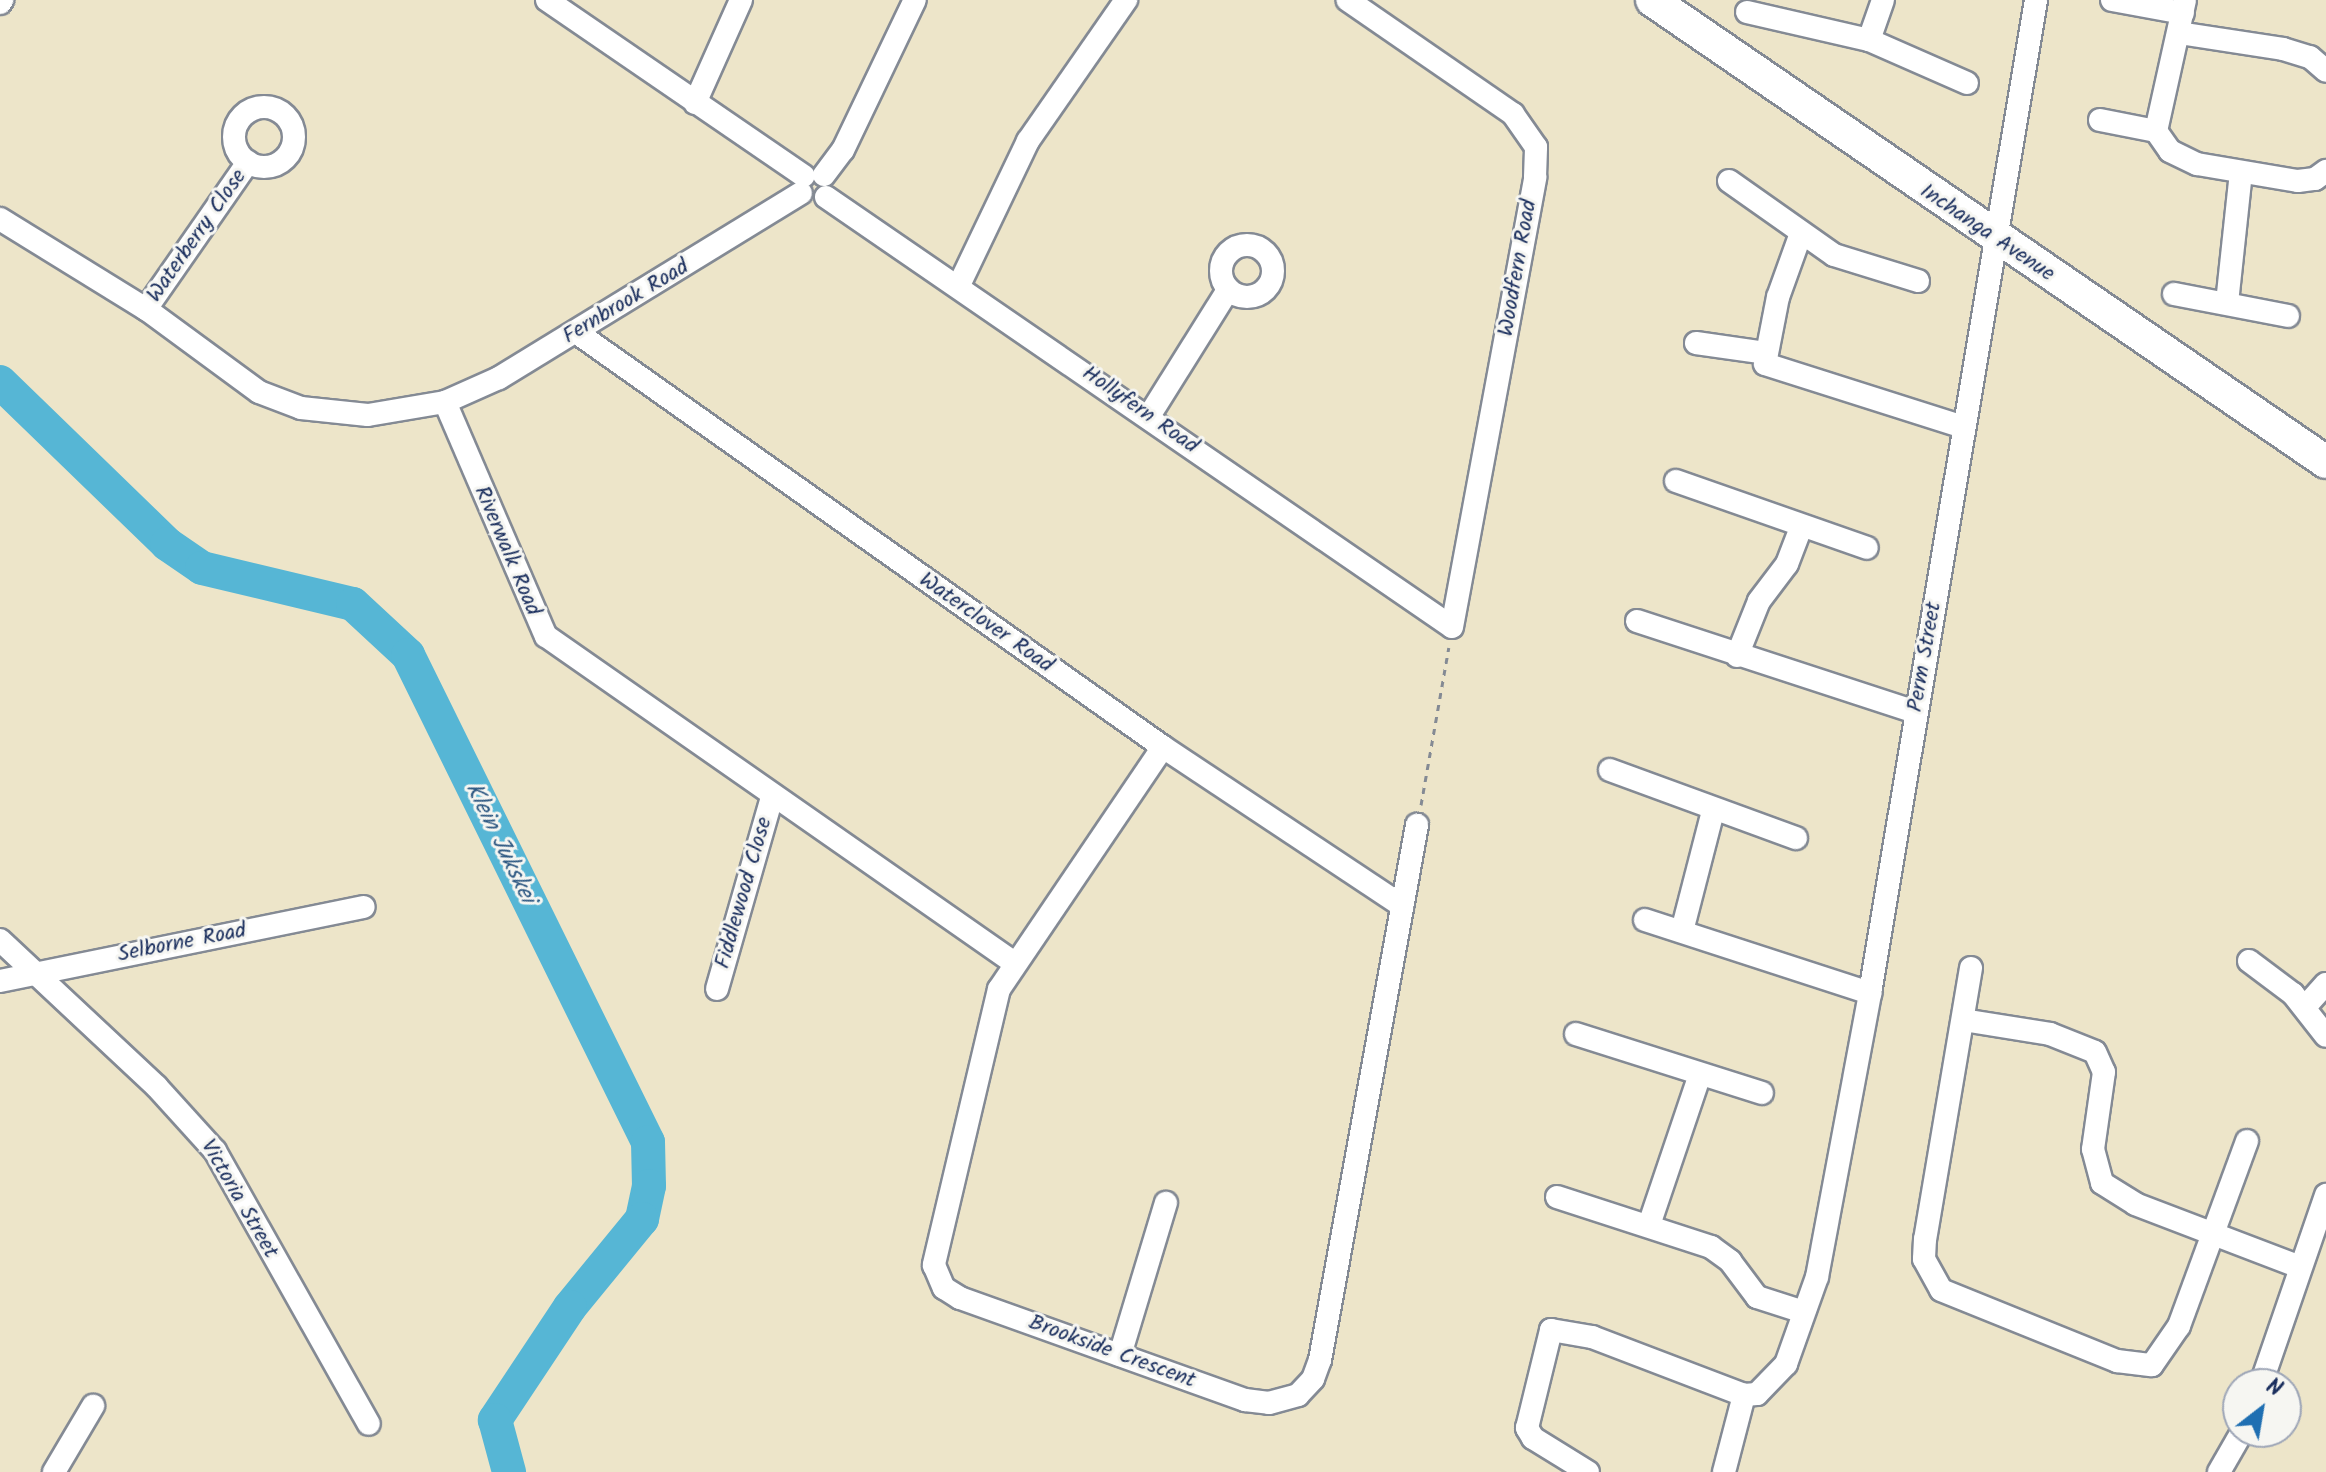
<!DOCTYPE html>
<style>
body{margin:0}
#map{position:relative;width:2326px;height:1472px;overflow:hidden;background:#ede5c9;font-family:Kalam,sans-serif}
div>[style]{position:absolute}
[style*='--x']{left:calc(var(--x)*1px);top:calc(var(--y)*1px);width:calc(var(--w)*1px);rotate:calc(var(--a)*1deg)}
.river>*{height:34px;margin:-17px;padding:0 17px;transform-origin:17px;border-radius:17px;background:#56b6d5}
.path>*{height:3px;margin-top:-1.5px;transform-origin:0;background:repeating-linear-gradient(90deg,#848a94 0 6px,transparent 0 12px)}
.roads{filter:drop-shadow(2px 0 #848a94) drop-shadow(-2px 0 #848a94) drop-shadow(0 2px #848a94) drop-shadow(0 -2px #848a94)}
.street>*{height:22px;margin:-11px;padding:0 11px;transform-origin:11px;border-radius:11px;background:#fff}
.street>.ring{margin:-11px;padding:0;box-sizing:content-box;background:none;border:22px solid #fff;border-radius:50%}
.secondary>*{height:32px;margin:-16px;padding:0 16px;transform-origin:16px;border-radius:16px;background:#fff}
span{translate:-50% -50%;white-space:nowrap;text-align:center;line-height:1.15;-webkit-text-stroke:6px #f6f6f2;paint-order:stroke}
.street-label{font-size:22px;color:#1b2f5e}
.water-label{font-size:24px;color:#2d5882;font-style:italic}
.north{position:absolute;left:2222px;top:1368px;width:80px;height:80px;box-sizing:border-box;background:#f6f6f2;border:2px solid #9ea6b7;border-radius:50%;rotate:31deg;font-size:22px;font-weight:700;line-height:32px;text-align:center;color:#1b2f5e}
.north::after{content:'';display:block;margin:auto;width:28px;height:36px;background:#1f6fb2;clip-path:polygon(50% 0,100% 100%,50% 72%,0 100%)}
</style>
<div id="map">
<div class="river">
<i style="--x:0;--y:382;--w:233;--a:44.1"></i>
<i style="--x:167;--y:544;--w:42;--a:34.4"></i>
<i style="--x:202;--y:568;--w:155;--a:13.4"></i>
<i style="--x:353;--y:604;--w:75;--a:42.8"></i>
<i style="--x:408;--y:655;--w:543;--a:63.77"></i>
<i style="--x:648;--y:1142;--w:44;--a:88.7"></i>
<i style="--x:649;--y:1186;--w:34;--a:102"></i>
<i style="--x:642;--y:1219;--w:114;--a:129.3"></i>
<i style="--x:570;--y:1307;--w:136;--a:123.6"></i>
<i style="--x:495;--y:1420;--w:54;--a:74.9"></i>
</div>
<div class="path">
<i style="--x:1421;--y:805;--w:160;--a:-80"></i>
</div>
<div class="roads">
<div class="street">
<i style="--x:547;--y:0;--w:311;--a:34.4"></i>
<i style="--x:2112;--y:0;--w:72;--a:10.4"></i>
<i style="--x:0;--y:3;--w:4;--a:-56"></i>
<i style="--x:1747;--y:12;--w:125;--a:12.9"></i>
<i style="--x:1869;--y:40;--w:107;--a:23.7"></i>
<i style="--x:2179;--y:33;--w:105;--a:8.7"></i>
<i style="--x:2283;--y:49;--w:28;--a:17"></i>
<i style="--x:2310;--y:57;--w:21;--a:41"></i>
<i style="--x:1869;--y:40;--w:42;--a:-70.7"></i>
<i style="--x:695;--y:103;--w:113;--a:-65.9"></i>
<i class="ring" style="left:234px;top:107px;width:38px;height:38px"></i>
<i style="--x:2100;--y:120;--w:57;--a:11.1"></i>
<i style="--x:2156;--y:131;--w:134;--a:-77.5"></i>
<i style="--x:2156;--y:131;--w:24;--a:55"></i>
<i style="--x:2170;--y:151;--w:30;--a:26"></i>
<i style="--x:2197;--y:164;--w:102;--a:9.6"></i>
<i style="--x:2298;--y:181;--w:17;--a:-7"></i>
<i style="--x:2315;--y:179;--w:14;--a:-36"></i>
<i style="--x:824;--y:175;--w:31;--a:-53"></i>
<i style="--x:843;--y:150;--w:166;--a:-64.4"></i>
<i style="--x:1729;--y:181;--w:128;--a:35.2"></i>
<i style="--x:1834;--y:255;--w:88;--a:17.2"></i>
<i style="--x:826;--y:197;--w:759;--a:34.49"></i>
<i style="--x:1452;--y:627;--w:458;--a:-79.5"></i>
<i style="--x:1535;--y:177;--w:30;--a:-88"></i>
<i style="--x:1536;--y:147;--w:40;--a:-124.9"></i>
<i style="--x:1513;--y:114;--w:201;--a:-145.4"></i>
<i style="--x:0;--y:219;--w:172;--a:31.7"></i>
<i style="--x:146;--y:309;--w:140;--a:36.3"></i>
<i style="--x:259;--y:392;--w:45;--a:20.9"></i>
<i style="--x:301;--y:408;--w:67;--a:6"></i>
<i style="--x:368;--y:415;--w:78;--a:-9.6"></i>
<i style="--x:445;--y:402;--w:59;--a:-24"></i>
<i style="--x:499;--y:378;--w:354;--a:-31.5"></i>
<i style="--x:1800;--y:236;--w:65;--a:109.8"></i>
<i style="--x:1778;--y:297;--w:68;--a:101"></i>
<i style="--x:1765;--y:364;--w:209;--a:17.6"></i>
<i class="ring" style="left:1221px;top:245px;width:30px;height:30px"></i>
<i style="--x:959;--y:285;--w:160;--a:-64.4"></i>
<i style="--x:1028;--y:141;--w:172;--a:-55.2"></i>
<i style="--x:2174;--y:294;--w:116;--a:10.9"></i>
<i style="--x:2227;--y:303;--w:131;--a:-83.9"></i>
<i style="--x:146;--y:309;--w:179;--a:-55.2"></i>
<i style="--x:576;--y:332;--w:719;--a:35.26"></i>
<i style="--x:1163;--y:747;--w:287;--a:33.6"></i>
<i style="--x:1696;--y:343;--w:70;--a:8.2"></i>
<i style="--x:445;--y:402;--w:255;--a:66.7"></i>
<i style="--x:546;--y:636;--w:570;--a:34.92"></i>
<i style="--x:1149;--y:416;--w:149;--a:-57.9"></i>
<i style="--x:1676;--y:481;--w:202;--a:19.3"></i>
<i style="--x:1637;--y:621;--w:293;--a:18.1"></i>
<i style="--x:1737;--y:656;--w:59;--a:-68.2"></i>
<i style="--x:1759;--y:601;--w:46;--a:-52.9"></i>
<i style="--x:1787;--y:564;--w:40;--a:-69"></i>
<i style="--x:1163;--y:747;--w:292;--a:124.1"></i>
<i style="--x:999;--y:989;--w:284;--a:103.3"></i>
<i style="--x:934;--y:1265;--w:25;--a:67"></i>
<i style="--x:944;--y:1288;--w:19;--a:32"></i>
<i style="--x:960;--y:1298;--w:303;--a:19.7"></i>
<i style="--x:1245;--y:1400;--w:24;--a:7"></i>
<i style="--x:1269;--y:1403;--w:30;--a:-15"></i>
<i style="--x:1298;--y:1395;--w:22;--a:-47"></i>
<i style="--x:1313;--y:1379;--w:20;--a:-70"></i>
<i style="--x:1320;--y:1360;--w:544;--a:-79.72"></i>
<i style="--x:1610;--y:770;--w:198;--a:20.1"></i>
<i style="--x:1645;--y:920;--w:237;--a:18"></i>
<i style="--x:1682;--y:931;--w:124;--a:-75.5"></i>
<i style="--x:0;--y:940;--w:215;--a:43.1"></i>
<i style="--x:157;--y:1087;--w:86;--a:47.8"></i>
<i style="--x:215;--y:1151;--w:313;--a:60.6"></i>
<i style="--x:2249;--y:961;--w:55;--a:36.9"></i>
<i style="--x:2293;--y:994;--w:53;--a:51.8"></i>
<i style="--x:1971;--y:968;--w:275;--a:99.6"></i>
<i style="--x:1925;--y:1239;--w:20;--a:93"></i>
<i style="--x:1924;--y:1259;--w:35;--a:61"></i>
<i style="--x:1941;--y:1290;--w:190;--a:22"></i>
<i style="--x:2117;--y:1361;--w:35;--a:7"></i>
<i style="--x:2152;--y:1365;--w:47;--a:-55.3"></i>
<i style="--x:2179;--y:1326;--w:197;--a:-69.8"></i>
<i style="--x:0;--y:981;--w:371;--a:-11.5"></i>
<i style="--x:717;--y:989;--w:200;--a:-74"></i>
<i style="--x:2305;--y:1007;--w:31;--a:-48"></i>
<i style="--x:1963;--y:1020;--w:88;--a:9.1"></i>
<i style="--x:2050;--y:1034;--w:48;--a:21.8"></i>
<i style="--x:2095;--y:1052;--w:22;--a:66"></i>
<i style="--x:2104;--y:1072;--w:78;--a:98.1"></i>
<i style="--x:2093;--y:1149;--w:35;--a:75"></i>
<i style="--x:2102;--y:1183;--w:39;--a:32"></i>
<i style="--x:2135;--y:1204;--w:177;--a:20.9"></i>
<i style="--x:1576;--y:1034;--w:195;--a:17.6"></i>
<i style="--x:1557;--y:1197;--w:162;--a:18"></i>
<i style="--x:1711;--y:1247;--w:24;--a:36"></i>
<i style="--x:1730;--y:1261;--w:45;--a:53.1"></i>
<i style="--x:1757;--y:1297;--w:49;--a:17.7"></i>
<i style="--x:1649;--y:1225;--w:159;--a:-71.3"></i>
<i style="--x:1120;--y:1355;--w:159;--a:-73.2"></i>
<i style="--x:2261;--y:1384;--w:200;--a:-71"></i>
<i style="--x:54;--y:1472;--w:77;--a:-59.4"></i>
<i style="--x:1588;--y:1472;--w:65;--a:-148.3"></i>
<i style="--x:1533;--y:1438;--w:12;--a:-121"></i>
<i style="--x:1527;--y:1428;--w:101;--a:-76.2"></i>
<i style="--x:1551;--y:1330;--w:42;--a:9.7"></i>
<i style="--x:1592;--y:1337;--w:163;--a:20.9"></i>
<i style="--x:1744;--y:1395;--w:13;--a:-4"></i>
<i style="--x:1757;--y:1394;--w:42;--a:-46"></i>
<i style="--x:1786;--y:1364;--w:92;--a:-70.4"></i>
<i style="--x:1817;--y:1277;--w:289;--a:-79.4"></i>
<i style="--x:1870;--y:993;--w:1007;--a:-80.51"></i>
<i style="--x:1724;--y:1472;--w:80;--a:-75.4"></i>
<i style="--x:2219;--y:1472;--w:46;--a:-60.1"></i>
</div>
<div class="secondary">
<i style="--x:1652;--y:0;--w:817;--a:34.43"></i>
</div>
</div>
<div class="street-label">
<span style="left:1987px;top:233px;rotate:34deg">Inchanga Avenue</span>
<span style="left:197px;top:236px;rotate:-55deg">Waterberry Close</span>
<span style="left:1518px;top:268px;rotate:-80deg">Woodfern Road</span>
<span style="left:626px;top:302px;rotate:-31deg">Fernbrook Road</span>
<span style="left:1140px;top:410px;rotate:35deg">Hollyfern Road</span>
<span style="left:507px;top:551px;rotate:67deg">Riverwalk Road</span>
<span style="left:986px;top:623px;rotate:35deg">Waterclover Road</span>
<span style="left:1925px;top:657px;rotate:-80deg">Perm Street</span>
<span style="left:744px;top:893px;rotate:-74deg">Fiddlewood Close</span>
<span style="left:182px;top:943px;rotate:-11deg">Selborne Road</span>
<span style="left:239px;top:1199px;rotate:60deg">Victoria Street</span>
<span style="left:1112px;top:1352px;rotate:20deg">Brookside Crescent</span>
</div>
<div class="water-label">
<span style="left:500px;top:843px;rotate:64deg">Klein Jukskei</span>
</div>
<div class="north">N</div>
</div>
